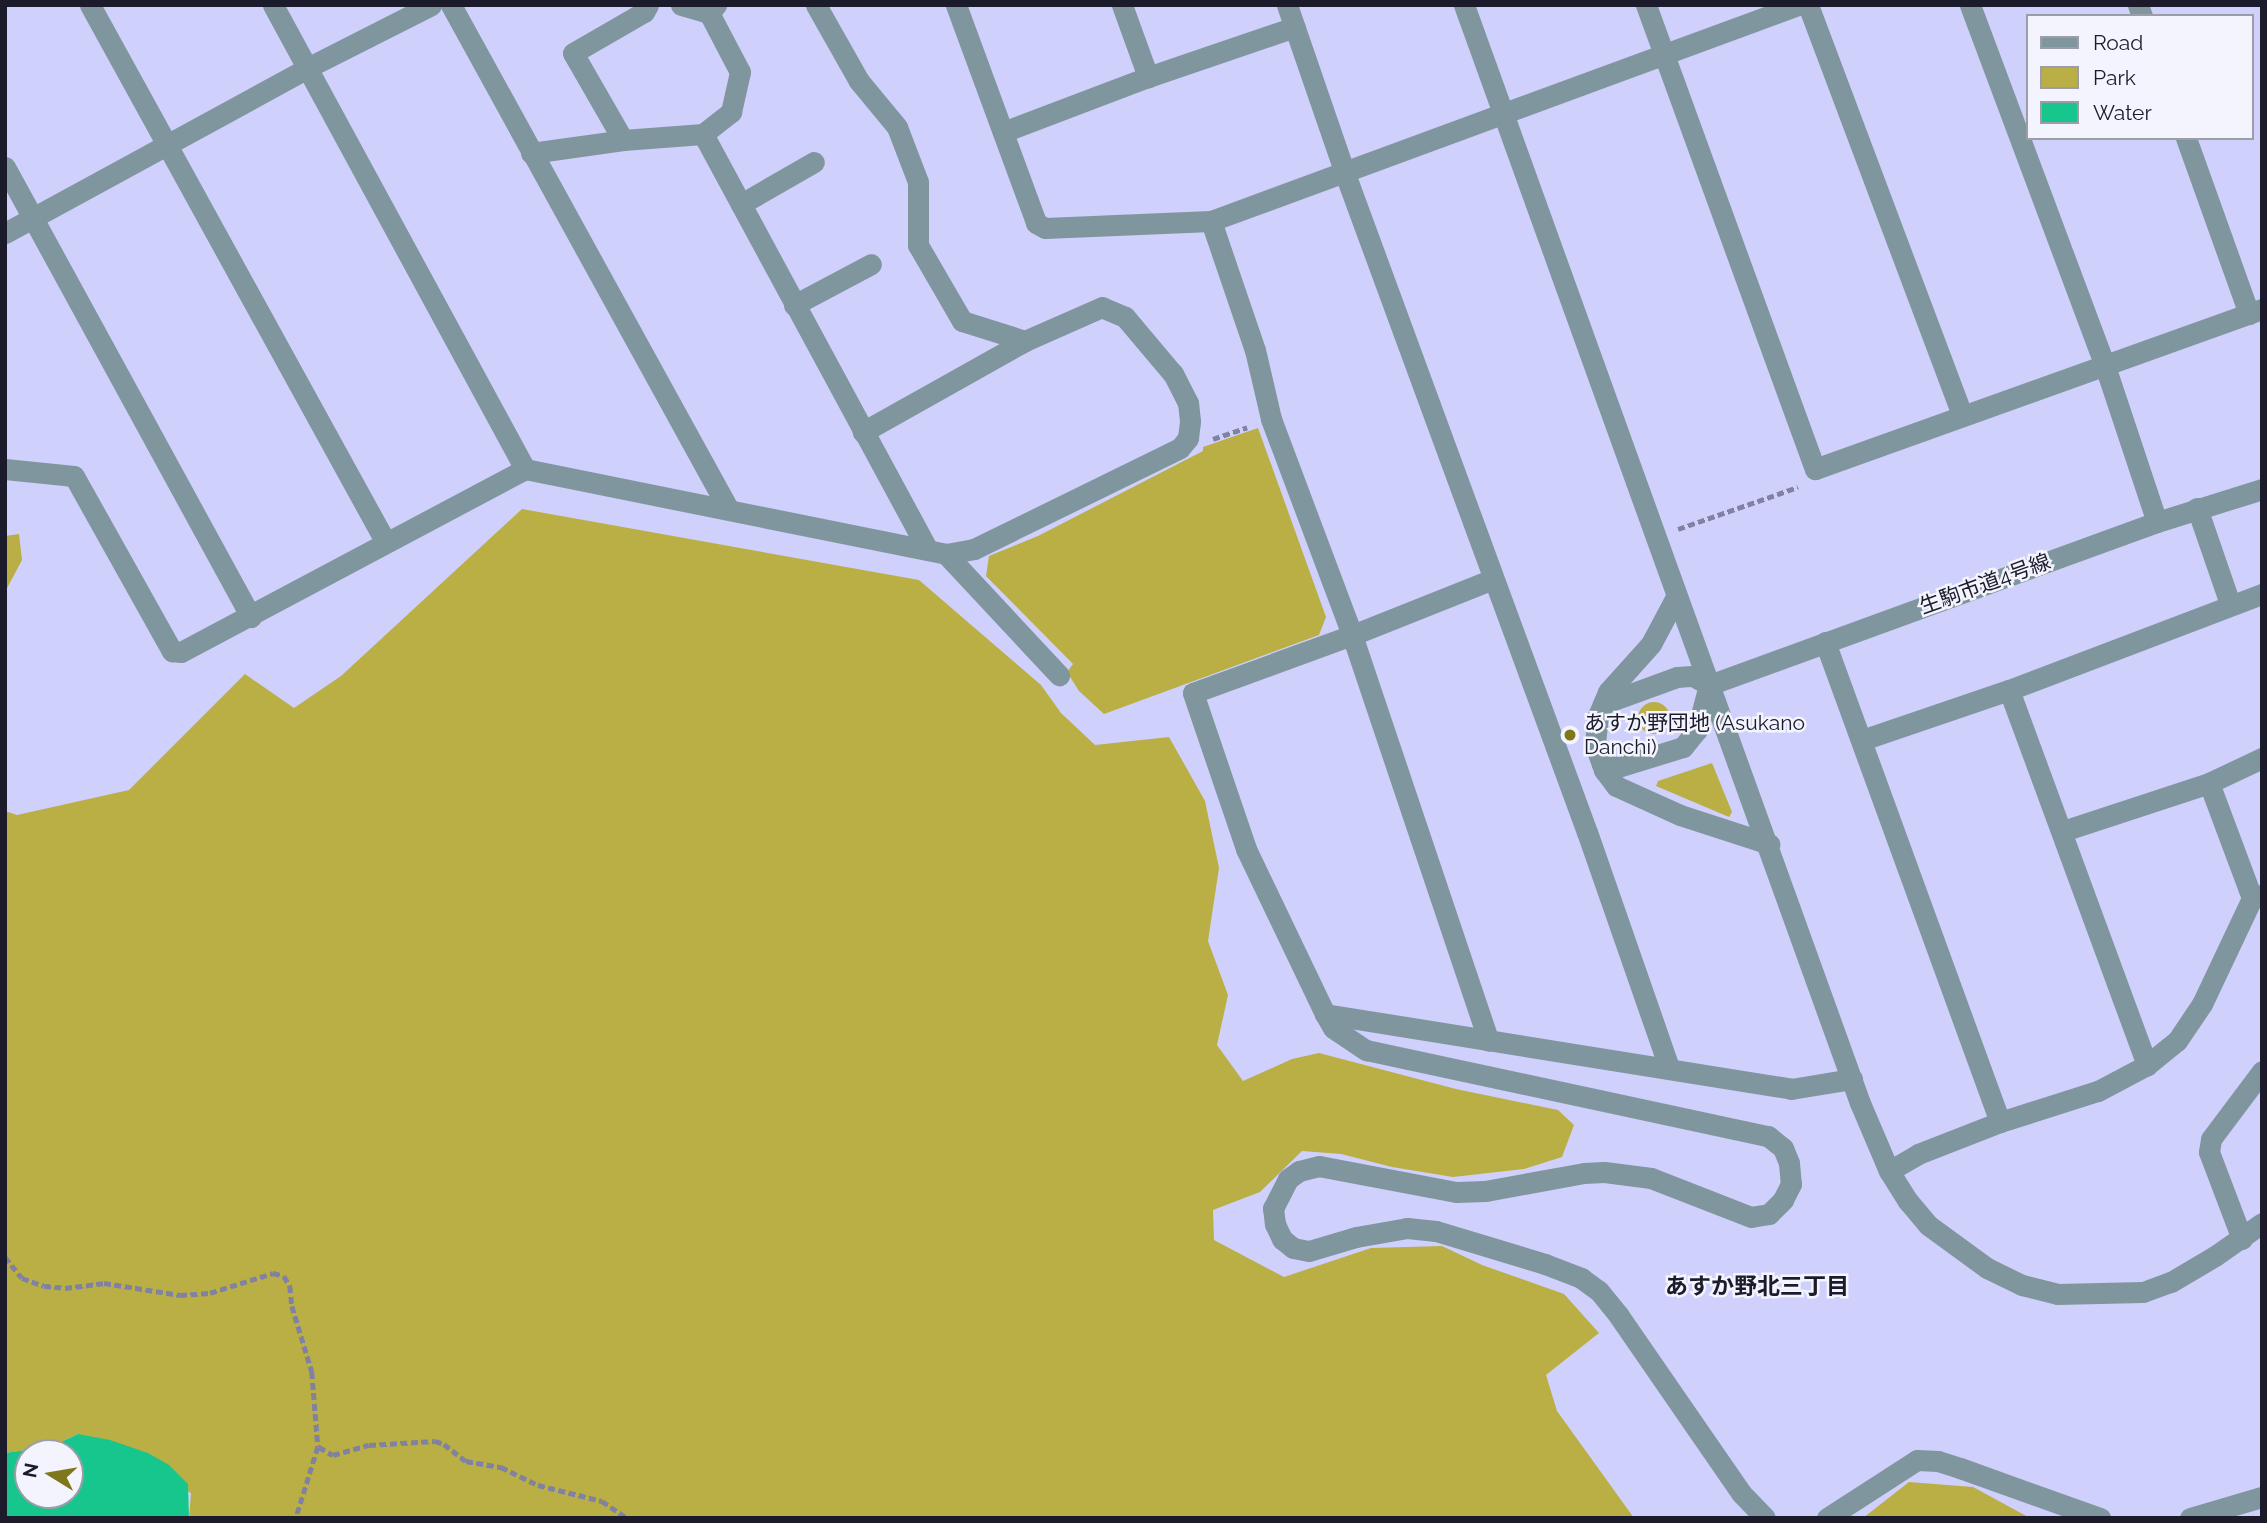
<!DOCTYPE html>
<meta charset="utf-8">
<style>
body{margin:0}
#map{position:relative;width:2267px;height:1523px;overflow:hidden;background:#cfd0fc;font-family:Raleway,"Noto Sans JP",sans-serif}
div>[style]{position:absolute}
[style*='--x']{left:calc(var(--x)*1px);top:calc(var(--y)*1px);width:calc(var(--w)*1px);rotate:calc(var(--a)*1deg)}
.green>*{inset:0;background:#baaf44}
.round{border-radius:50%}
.water>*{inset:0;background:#17c68d}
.path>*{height:4.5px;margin-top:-2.25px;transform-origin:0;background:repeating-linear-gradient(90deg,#8181a1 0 7px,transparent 0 10.5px)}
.minor>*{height:21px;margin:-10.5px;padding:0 10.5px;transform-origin:10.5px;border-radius:10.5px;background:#80969e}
.dots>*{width:19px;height:19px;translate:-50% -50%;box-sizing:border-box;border:4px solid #f4f4fe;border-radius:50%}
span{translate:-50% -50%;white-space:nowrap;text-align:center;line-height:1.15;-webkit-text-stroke:5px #f4f4fe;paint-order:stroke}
.street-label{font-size:21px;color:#1b1b2b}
.poi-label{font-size:21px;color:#1b1b2b}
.left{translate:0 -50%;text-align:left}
.neighbourhood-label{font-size:23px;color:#1b1b2b;font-weight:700}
.frame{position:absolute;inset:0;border:7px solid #1b1b2b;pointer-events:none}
.legend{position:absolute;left:2026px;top:14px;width:228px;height:126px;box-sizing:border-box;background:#f4f4fe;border:2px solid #9d9daa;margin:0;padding:9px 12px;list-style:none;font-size:21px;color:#1b1b2b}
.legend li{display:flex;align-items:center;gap:14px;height:35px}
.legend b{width:35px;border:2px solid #9d9daa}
.north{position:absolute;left:14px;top:1439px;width:70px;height:70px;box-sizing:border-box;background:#f4f4fe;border:2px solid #9d9daa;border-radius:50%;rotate:281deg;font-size:19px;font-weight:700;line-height:28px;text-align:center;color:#1b1b2b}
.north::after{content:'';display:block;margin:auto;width:24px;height:32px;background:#7f771b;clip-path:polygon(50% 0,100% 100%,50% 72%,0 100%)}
</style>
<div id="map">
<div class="green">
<i style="clip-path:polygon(1258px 428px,1326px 617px,1319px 635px,1104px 714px,1079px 691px,1067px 672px,1073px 664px,986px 576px,989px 556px,1038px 536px,1203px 451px,1203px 447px)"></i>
<i style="clip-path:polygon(522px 509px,919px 580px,1041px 685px,1061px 713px,1095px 745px,1169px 737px,1205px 801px,1219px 868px,1208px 941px,1228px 995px,1217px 1045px,1243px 1081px,1292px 1059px,1319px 1053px,1456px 1089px,1558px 1110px,1574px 1125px,1562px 1157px,1524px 1169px,1453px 1177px,1392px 1167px,1341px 1154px,1302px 1151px,1260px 1192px,1213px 1210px,1214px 1240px,1284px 1277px,1371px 1248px,1442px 1246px,1482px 1265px,1564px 1294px,1599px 1333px,1546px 1375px,1557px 1411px,1634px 1518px,189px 1518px,191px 1493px,78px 1434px,53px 1446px,5px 1453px,5px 811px,17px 815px,129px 790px,245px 674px,294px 708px,341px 676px)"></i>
<i style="clip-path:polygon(19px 534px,22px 560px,5px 592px,5px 536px)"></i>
<i class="round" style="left:1638px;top:702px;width:32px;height:32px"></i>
<i style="clip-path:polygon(1712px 763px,1732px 812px,1729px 817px,1656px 786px,1658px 781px)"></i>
<i style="clip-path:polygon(1909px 1482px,1973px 1487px,2030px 1518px,1863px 1518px)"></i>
</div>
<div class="water">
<i style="clip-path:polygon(evenodd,78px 1434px,110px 1440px,148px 1453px,169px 1465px,188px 1484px,189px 1518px,5px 1518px,5px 1453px,53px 1446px,78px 1434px,28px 1453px,70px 1453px,70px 1495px,28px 1495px,28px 1453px)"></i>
</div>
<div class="path">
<i style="--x:1213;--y:439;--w:36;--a:-19"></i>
<i style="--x:1678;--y:529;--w:127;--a:-19.3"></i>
<i style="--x:5;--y:1257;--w:27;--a:51"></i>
<i style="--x:22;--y:1278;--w:23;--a:20"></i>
<i style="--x:44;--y:1286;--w:21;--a:5"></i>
<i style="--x:65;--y:1288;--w:39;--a:-7"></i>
<i style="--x:104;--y:1283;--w:77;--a:9"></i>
<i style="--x:180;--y:1295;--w:30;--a:-4"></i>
<i style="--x:210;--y:1293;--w:66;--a:-17.6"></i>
<i style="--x:273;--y:1273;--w:11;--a:15"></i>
<i style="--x:284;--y:1276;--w:12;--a:59"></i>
<i style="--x:290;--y:1286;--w:20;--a:84"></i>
<i style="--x:292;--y:1306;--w:69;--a:73.1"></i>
<i style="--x:312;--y:1372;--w:75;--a:85.4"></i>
<i style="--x:318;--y:1447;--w:74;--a:107.2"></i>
<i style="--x:319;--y:1447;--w:16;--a:30"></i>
<i style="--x:333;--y:1455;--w:37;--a:-16"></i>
<i style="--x:369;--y:1445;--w:66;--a:-3.5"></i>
<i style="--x:435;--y:1441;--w:9;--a:18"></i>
<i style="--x:444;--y:1444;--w:28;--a:38"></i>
<i style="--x:466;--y:1461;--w:36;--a:10"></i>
<i style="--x:501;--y:1467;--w:41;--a:25.9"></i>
<i style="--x:538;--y:1485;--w:66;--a:14"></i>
<i style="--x:602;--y:1501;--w:30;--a:34"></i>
</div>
<div class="minor">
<i style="--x:90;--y:5;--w:612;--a:61.17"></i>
<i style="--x:273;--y:5;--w:528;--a:61.49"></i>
<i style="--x:451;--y:5;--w:576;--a:61.17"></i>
<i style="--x:681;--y:5;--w:29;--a:16"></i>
<i style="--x:709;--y:13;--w:11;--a:-49"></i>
<i style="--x:816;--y:5;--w:87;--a:60.5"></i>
<i style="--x:859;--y:81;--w:60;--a:50.4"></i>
<i style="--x:897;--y:127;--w:59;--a:69.1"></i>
<i style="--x:918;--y:182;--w:63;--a:90"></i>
<i style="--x:918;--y:245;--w:88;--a:59.9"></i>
<i style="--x:962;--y:321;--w:66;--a:17.6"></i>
<i style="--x:956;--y:5;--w:232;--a:69.8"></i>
<i style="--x:1036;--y:223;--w:10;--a:29"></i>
<i style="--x:1045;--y:228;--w:166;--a:-2.4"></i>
<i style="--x:1211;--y:221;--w:625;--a:-20.2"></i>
<i style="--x:1122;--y:5;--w:77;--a:70.1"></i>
<i style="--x:1287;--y:5;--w:176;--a:71"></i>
<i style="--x:1344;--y:171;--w:704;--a:69.82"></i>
<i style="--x:1587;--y:832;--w:250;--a:70.8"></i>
<i style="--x:1464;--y:5;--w:1167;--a:70.17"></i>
<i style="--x:1860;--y:1103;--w:74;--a:66.9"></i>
<i style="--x:1889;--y:1171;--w:36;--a:58"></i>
<i style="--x:1908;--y:1201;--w:31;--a:50"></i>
<i style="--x:1928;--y:1225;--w:73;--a:36.1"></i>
<i style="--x:1987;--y:1268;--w:39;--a:26"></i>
<i style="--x:2022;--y:1285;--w:36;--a:14"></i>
<i style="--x:2057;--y:1294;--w:86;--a:-1.3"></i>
<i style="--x:2143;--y:1292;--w:30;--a:-20"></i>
<i style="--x:2171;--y:1282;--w:51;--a:-30.6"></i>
<i style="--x:2215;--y:1256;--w:57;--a:-35.1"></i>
<i style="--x:1646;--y:5;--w:494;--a:70"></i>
<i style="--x:1815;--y:469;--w:475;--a:-19.7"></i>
<i style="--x:1808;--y:5;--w:438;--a:69.4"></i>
<i style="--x:1970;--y:5;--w:385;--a:69.5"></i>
<i style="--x:2105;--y:366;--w:164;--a:71.6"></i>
<i style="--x:2138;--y:5;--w:12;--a:70"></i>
<i style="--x:1003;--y:132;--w:155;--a:-20.8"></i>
<i style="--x:1148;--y:77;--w:155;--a:-18.8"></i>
<i style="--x:703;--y:134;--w:36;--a:-38"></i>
<i style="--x:731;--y:112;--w:41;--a:-77.3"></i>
<i style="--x:740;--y:72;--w:67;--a:-117.7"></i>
<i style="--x:2186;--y:138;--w:187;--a:70.3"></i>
<i style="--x:623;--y:140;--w:100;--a:-119.9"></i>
<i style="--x:573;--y:53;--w:82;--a:-30"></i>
<i style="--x:644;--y:12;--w:8;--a:-60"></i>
<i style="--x:531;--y:153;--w:93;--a:-8"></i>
<i style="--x:623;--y:140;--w:80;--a:-4.3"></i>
<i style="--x:703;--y:134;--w:472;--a:61.6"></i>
<i style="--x:5;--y:167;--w:513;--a:61.34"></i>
<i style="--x:741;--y:204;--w:84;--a:-29.9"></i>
<i style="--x:1211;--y:221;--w:136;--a:71.2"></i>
<i style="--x:1255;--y:350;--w:71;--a:76.9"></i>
<i style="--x:1271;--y:419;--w:231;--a:69.4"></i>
<i style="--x:1352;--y:635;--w:428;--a:71.4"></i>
<i style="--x:5;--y:233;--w:346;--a:-28.6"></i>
<i style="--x:309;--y:67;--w:137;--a:-26.9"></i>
<i style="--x:794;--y:305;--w:87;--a:-28"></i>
<i style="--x:5;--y:469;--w:69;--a:5.8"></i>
<i style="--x:74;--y:476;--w:201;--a:60.8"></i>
<i style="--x:172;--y:651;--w:9;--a:6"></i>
<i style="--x:181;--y:652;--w:390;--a:-28"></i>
<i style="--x:525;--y:469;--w:429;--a:11.4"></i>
<i style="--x:946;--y:554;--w:28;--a:-10"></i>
<i style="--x:974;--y:549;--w:229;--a:-26.1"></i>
<i style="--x:1180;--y:448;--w:13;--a:-51"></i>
<i style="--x:1188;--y:438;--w:17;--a:-83"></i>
<i style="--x:1190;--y:421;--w:18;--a:-96"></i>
<i style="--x:1188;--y:403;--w:33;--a:-117"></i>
<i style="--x:1173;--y:374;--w:75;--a:-130.1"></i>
<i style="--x:1125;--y:317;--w:25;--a:-157"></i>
<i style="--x:1102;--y:307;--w:84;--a:156.2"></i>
<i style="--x:1025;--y:341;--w:186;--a:150.7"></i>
<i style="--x:2197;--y:508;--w:102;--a:71"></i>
<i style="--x:946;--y:554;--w:166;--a:47"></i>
<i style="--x:1493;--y:579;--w:152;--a:158.3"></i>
<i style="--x:1352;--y:635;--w:169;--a:160"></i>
<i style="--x:1193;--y:693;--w:165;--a:71.2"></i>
<i style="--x:1246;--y:849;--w:183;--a:64.4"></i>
<i style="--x:1325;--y:1014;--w:472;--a:9.1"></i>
<i style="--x:1791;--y:1089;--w:62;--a:-9.3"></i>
<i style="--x:1676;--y:597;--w:53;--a:118"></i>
<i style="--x:1651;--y:644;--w:64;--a:131.9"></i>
<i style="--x:1608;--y:692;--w:25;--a:113"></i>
<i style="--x:1598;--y:715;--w:30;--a:96"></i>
<i style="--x:1595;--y:745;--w:27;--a:70"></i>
<i style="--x:1604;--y:770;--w:20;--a:53"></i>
<i style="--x:1616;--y:786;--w:70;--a:24.4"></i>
<i style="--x:1680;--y:815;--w:94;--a:18"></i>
<i style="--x:1825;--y:642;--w:511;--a:69.97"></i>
<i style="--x:1709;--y:685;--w:477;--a:-20"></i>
<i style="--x:2157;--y:522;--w:110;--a:-17.4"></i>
<i style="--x:2009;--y:690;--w:400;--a:69.8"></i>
<i style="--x:1603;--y:704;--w:79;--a:-20"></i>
<i style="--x:1677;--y:677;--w:16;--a:-4"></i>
<i style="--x:1693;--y:676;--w:18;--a:29"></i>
<i style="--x:1862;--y:740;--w:155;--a:-18.8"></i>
<i style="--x:2009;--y:690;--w:271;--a:-20.8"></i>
<i style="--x:1602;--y:764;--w:16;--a:11"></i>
<i style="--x:1618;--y:767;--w:68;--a:-17.1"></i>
<i style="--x:1683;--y:747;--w:22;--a:-51"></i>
<i style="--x:1697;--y:730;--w:47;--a:-75.1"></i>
<i style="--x:2209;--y:783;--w:123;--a:69.5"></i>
<i style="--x:2063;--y:831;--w:154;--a:-18.2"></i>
<i style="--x:2209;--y:783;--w:59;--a:-25.3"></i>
<i style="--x:1325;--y:1014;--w:16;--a:60"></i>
<i style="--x:1333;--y:1028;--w:40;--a:34"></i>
<i style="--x:1366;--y:1050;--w:411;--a:12.1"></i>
<i style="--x:1768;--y:1136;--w:19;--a:39"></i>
<i style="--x:1783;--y:1148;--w:16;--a:68"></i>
<i style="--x:1789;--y:1163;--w:21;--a:85"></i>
<i style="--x:1791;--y:1184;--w:18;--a:117"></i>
<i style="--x:1783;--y:1200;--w:20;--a:135"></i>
<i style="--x:1769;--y:1214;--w:18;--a:171"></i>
<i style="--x:1751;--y:1217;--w:107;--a:-158.7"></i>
<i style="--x:1651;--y:1178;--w:47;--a:-172.7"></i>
<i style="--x:1604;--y:1172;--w:20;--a:177"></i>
<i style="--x:1584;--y:1173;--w:101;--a:169.7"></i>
<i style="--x:1485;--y:1191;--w:29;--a:178"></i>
<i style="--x:1456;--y:1192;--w:139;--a:-169.3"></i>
<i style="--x:1319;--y:1166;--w:21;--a:166"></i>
<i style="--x:1299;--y:1171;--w:14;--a:144"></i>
<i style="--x:1288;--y:1179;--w:33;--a:117"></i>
<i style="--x:1273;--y:1208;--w:16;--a:83"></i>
<i style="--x:1275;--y:1224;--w:17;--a:65"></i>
<i style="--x:1282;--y:1239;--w:14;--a:39"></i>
<i style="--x:1293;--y:1248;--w:16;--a:11"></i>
<i style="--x:1309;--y:1251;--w:49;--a:-16.6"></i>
<i style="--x:1356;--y:1237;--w:52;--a:-10"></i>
<i style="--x:1407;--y:1228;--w:29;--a:6"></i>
<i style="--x:1436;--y:1231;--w:114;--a:16.8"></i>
<i style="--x:1545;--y:1264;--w:39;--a:21"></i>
<i style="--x:1581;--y:1278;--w:22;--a:36"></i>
<i style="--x:1599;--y:1291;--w:32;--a:51"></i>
<i style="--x:1619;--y:1316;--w:216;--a:55.4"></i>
<i style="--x:1742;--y:1494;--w:33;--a:46"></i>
<i style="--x:1889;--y:1171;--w:34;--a:-30"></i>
<i style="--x:1918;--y:1154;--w:88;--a:-21.3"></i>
<i style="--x:2000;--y:1122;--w:103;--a:-17.6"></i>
<i style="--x:2098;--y:1091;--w:55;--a:-28"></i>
<i style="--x:2147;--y:1065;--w:38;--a:-39"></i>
<i style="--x:2177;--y:1041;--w:45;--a:-56"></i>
<i style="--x:2202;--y:1004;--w:117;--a:-64.7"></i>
<i style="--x:2252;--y:898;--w:10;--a:-17"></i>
<i style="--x:2242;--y:1239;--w:93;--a:-110.8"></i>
<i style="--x:2209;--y:1152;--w:13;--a:-81"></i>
<i style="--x:2211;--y:1139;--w:85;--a:-53.1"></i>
<i style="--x:1827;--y:1518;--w:107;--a:-32.8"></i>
<i style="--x:1917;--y:1460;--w:21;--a:3"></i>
<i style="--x:1938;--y:1461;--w:23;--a:18"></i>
<i style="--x:1960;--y:1468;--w:149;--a:19.7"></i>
<i style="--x:2190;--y:1518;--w:75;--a:-16.3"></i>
</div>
<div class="dots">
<i style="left:1570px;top:735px;background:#7f771b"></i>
</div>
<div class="street-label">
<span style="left:1985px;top:584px;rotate:-20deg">生駒市道4号線</span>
</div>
<div class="poi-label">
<span class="left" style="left:1584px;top:735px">あすか野団地 (Asukano<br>Danchi)</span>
</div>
<div class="neighbourhood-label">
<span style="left:1757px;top:1286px">あすか野北三丁目</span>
</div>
<div class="frame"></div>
<ul class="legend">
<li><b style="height:9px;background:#80969e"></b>Road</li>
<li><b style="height:19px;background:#baaf44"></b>Park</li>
<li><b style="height:19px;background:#17c68d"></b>Water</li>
</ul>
<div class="north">N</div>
</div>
